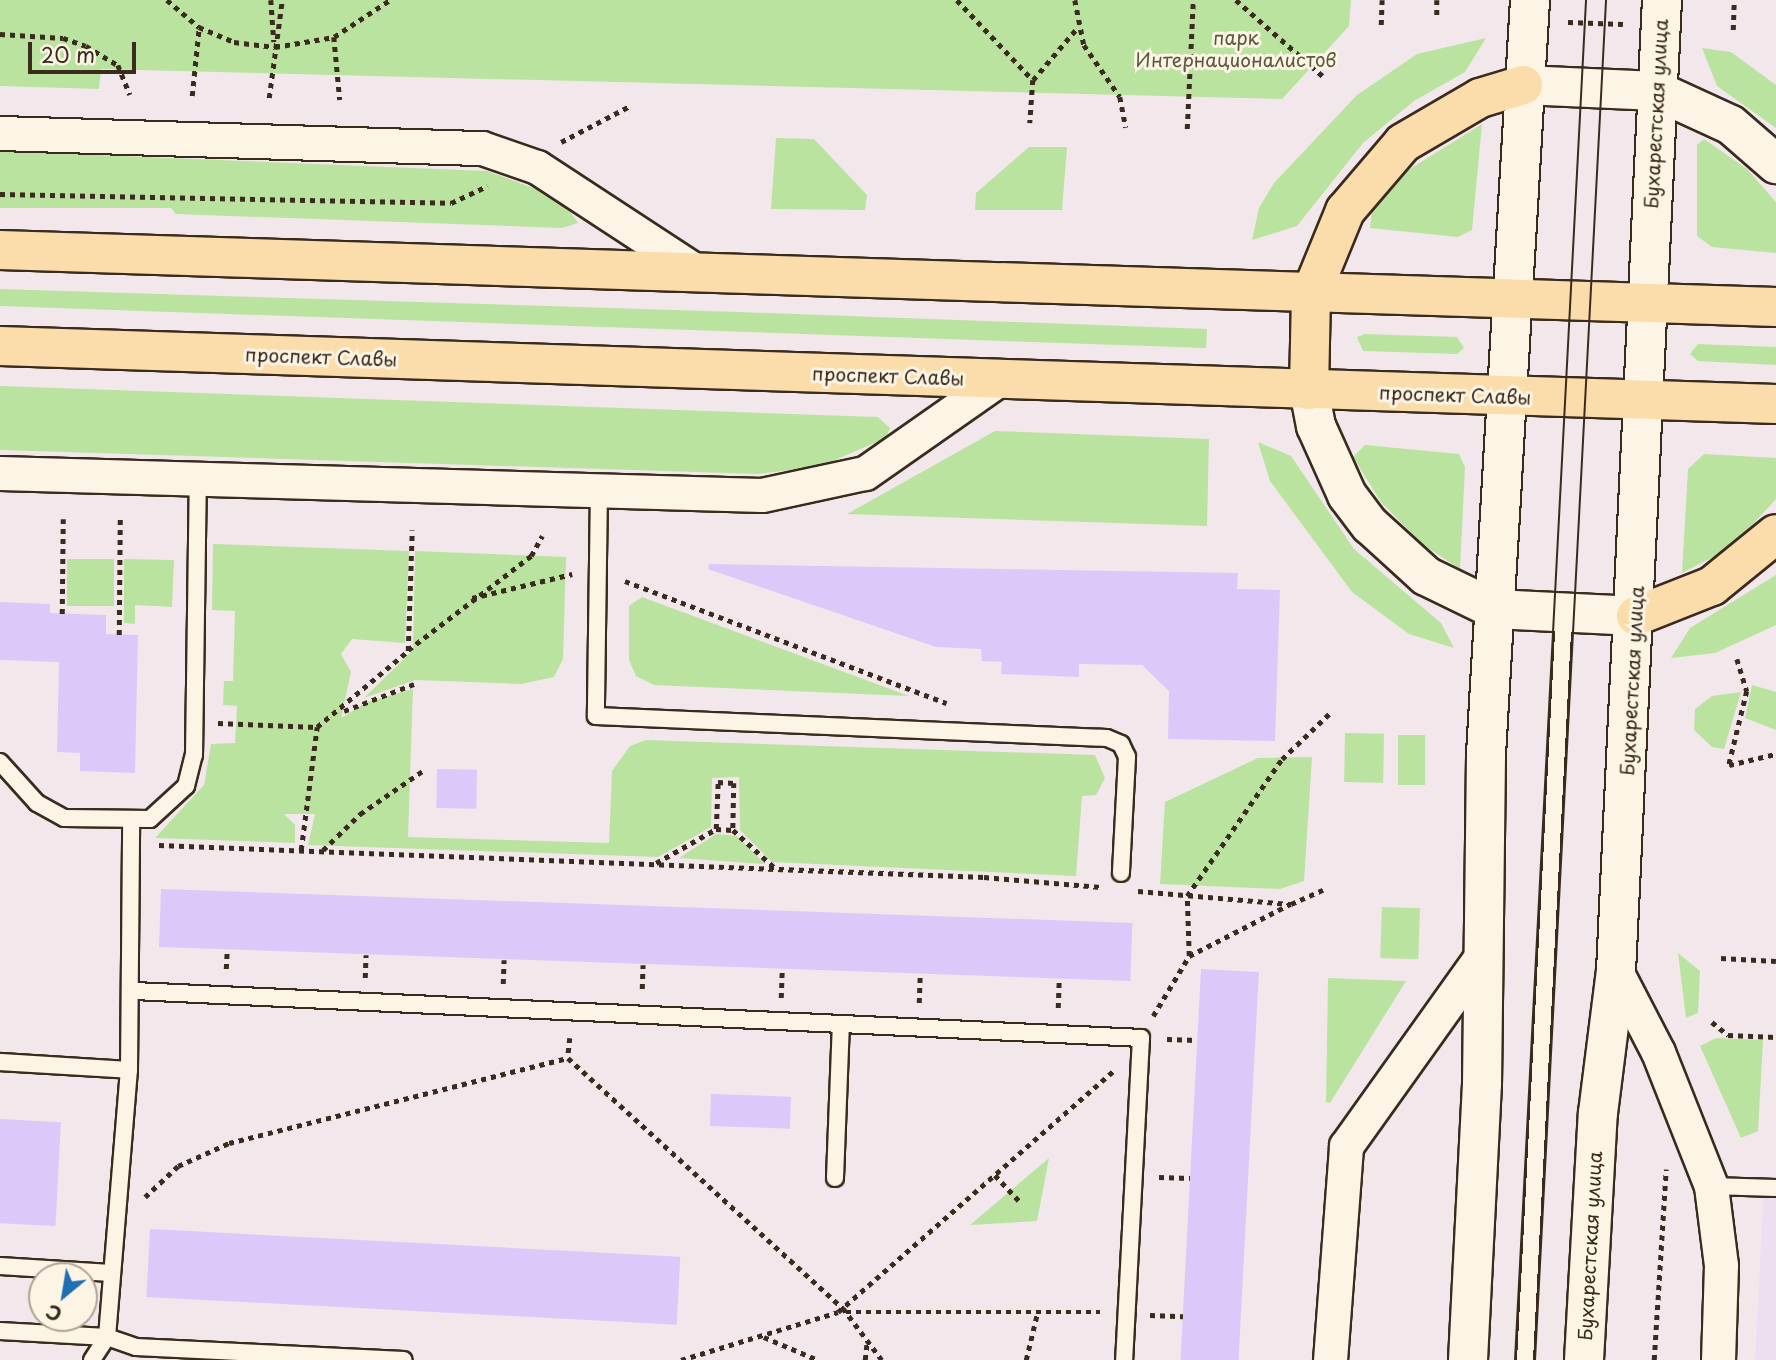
<!DOCTYPE html>
<meta charset="utf-8">
<style>
body{margin:0}
#map{position:relative;width:1776px;height:1360px;overflow:hidden;background:#f2e8eb;font-family:"Playpen Sans",sans-serif}
div>[style]{position:absolute}
[style*='--x']{left:calc(var(--x)*1px);top:calc(var(--y)*1px);width:calc(var(--w)*1px);rotate:calc(var(--a)*1deg)}
.built>*{inset:0;background:#ebdff0}
.green>*{inset:0;background:#bae3a0;transform-origin:0 0}
.building>*{inset:0;background:#dbc9fa;transform-origin:0 0}
.path>*{height:4.5px;margin-top:-2.25px;transform-origin:0;background:repeating-linear-gradient(90deg,#3b2a1e 0 5px,transparent 0 10px)}
.roads{filter:drop-shadow(2px 0 #3b2a1e) drop-shadow(-2px 0 #3b2a1e) drop-shadow(0 2px #3b2a1e) drop-shadow(0 -2px #3b2a1e)}
.service>*{height:16px;margin:-8px;padding:0 8px;transform-origin:8px;border-radius:8px;background:#fcf5e5}
.minor>*{height:33px;margin:-16.5px;padding:0 16.5px;transform-origin:16.5px;border-radius:16.5px;background:#fcf5e5}
.secondary>*{height:38px;margin:-19px;padding:0 19px;transform-origin:19px;border-radius:19px;background:#fcf5e5}
.primary>*{height:38px;margin:-19px;padding:0 19px;transform-origin:19px;border-radius:19px;background:#faddab}
.tram>*{height:2px;margin:-1px;padding:0 1px;transform-origin:1px;border-radius:1px;background:#3b2a1e}
span{translate:-50% -50%;white-space:nowrap;text-align:center;line-height:1.15;-webkit-text-stroke:6px #fcf5e5;paint-order:stroke}
.park-label{font-size:19px;color:#5b583e}
.street-label{font-size:19px;color:#3b2a1e}
.north{position:absolute;left:28px;top:1262px;width:70px;height:70px;box-sizing:border-box;background:#fcf5e5;border:2px solid #afa495;border-radius:50%;rotate:210deg;font-size:19px;font-weight:700;line-height:28px;text-align:center;color:#3b2a1e}
.north::after{content:'';display:block;margin:auto;width:24px;height:32px;background:#1f6fb2;clip-path:polygon(50% 0,100% 100%,50% 72%,0 100%)}
.scale{position:absolute;left:28px;top:42px;width:108px;height:32px;box-sizing:border-box;border:4px solid #3b2a1e;border-top:0;padding-left:9px;font-size:21px;line-height:24px;white-space:nowrap;color:#3b2a1e;-webkit-text-stroke:5px #fcf5e5;paint-order:stroke}
</style>
<div id="map">
<div class="built">
<i style="clip-path:polygon(1764px 1190px,1776px 1191px,1776px 1360px,1755px 1360px)"></i>
</div>
<div class="green">
<i style="clip-path:polygon(0 0,1351px 0,1349px 26px,1282px 99px,101px 69px,99px 89px,0 86px)"></i>
<i style="clip-path:polygon(1486px 38px,1465px 72px,1414px 101px,1363px 143px,1297px 226px,1252px 240px,1259px 208px,1274px 183px,1357px 95px,1417px 54px)"></i>
<i style="clip-path:polygon(1702px 48px,1731px 52px,1776px 85px,1776px 128px,1717px 86px)"></i>
<i style="clip-path:polygon(1482px 124px,1472px 230px,1458px 237px,1370px 228px,1372px 211px,1402px 174px)"></i>
<i style="clip-path:polygon(776px 138px,814px 139px,867px 195px,865px 210px,771px 209px)"></i>
<i style="clip-path:polygon(1704px 139px,1747px 169px,1776px 202px,1776px 253px,1712px 247px,1697px 236px,1697px 145px)"></i>
<i style="clip-path:polygon(1029px 147px,1067px 147px,1062px 210px,975px 210px,976px 193px)"></i>
<i style="clip-path:polygon(0 151px,487px 171px,542px 191px,565px 205px,578px 223px,562px 228px,176px 214px,171px 208px,0 208px)"></i>
<i style="clip-path:polygon(0 289px,739px 312px,1207px 329px,1206px 348px,0 306px)"></i>
<i style="clip-path:polygon(1365px 334px,1457px 337px,1464px 348px,1457px 354px,1363px 351px,1357px 337px)"></i>
<i style="clip-path:polygon(1698px 344px,1776px 347px,1776px 365px,1698px 361px,1690px 354px)"></i>
<i style="clip-path:polygon(0 386px,878px 417px,890px 428px,886px 438px,821px 466px,758px 474px,0 450px)"></i>
<i style="clip-path:polygon(995px 431px,1209px 439px,1207px 526px,847px 514px)"></i>
<i style="clip-path:polygon(1258px 442px,1291px 456px,1354px 549px,1441px 623px,1454px 648px,1409px 634px,1352px 592px,1270px 481px)"></i>
<i style="clip-path:polygon(1365px 445px,1459px 454px,1465px 467px,1460px 569px,1422px 544px,1381px 502px,1353px 457px)"></i>
<i style="clip-path:polygon(1704px 454px,1776px 458px,1776px 499px,1732px 547px,1682px 573px,1688px 469px)"></i>
<i style="clip-path:polygon(213px 544px,409px 551px,405px 643px,352px 639px,341px 654px,351px 672px,341px 718px,367px 702px,413px 689px,408px 837px,609px 843px,612px 771px,630px 746px,646px 740px,1095px 755px,1105px 778px,1096px 795px,1082px 796px,1076px 876px,772px 862px,740px 830px,739px 777px,712px 778px,711px 827px,658px 857px,308px 845px,315px 814px,284px 814px,295px 825px,295px 843px,155px 838px,204px 785px,211px 744px,235px 743px,237px 706px,223px 705px,224px 681px,233px 681px,235px 611px,212px 610px)"></i>
<i style="clip-path:polygon(415px 551px,566px 557px,563px 659px,554px 677px,521px 684px,415px 680px,364px 698px,413px 650px)"></i>
<i style="left:67px;top:559px;width:47px;height:47px"></i>
<i style="clip-path:polygon(124px 559px,174px 560px,172px 607px,135px 605px,135px 624px,124px 623px)"></i>
<i style="clip-path:polygon(1776px 575px,1776px 625px,1715px 653px,1671px 658px,1690px 628px)"></i>
<i style="clip-path:polygon(642px 597px,909px 696px,654px 685px,636px 676px,629px 660px,629px 606px)"></i>
<i style="clip-path:polygon(1752px 685px,1776px 692px,1776px 730px,1745px 718px)"></i>
<i style="clip-path:polygon(1741px 692px,1724px 749px,1712px 747px,1694px 730px,1695px 709px,1712px 696px)"></i>
<i style="left:1345px;top:733px;width:39px;height:49px;rotate:1deg"></i>
<i style="left:1398px;top:735px;width:27px;height:50px"></i>
<i style="clip-path:polygon(1312px 757px,1304px 881px,1280px 889px,1160px 884px,1165px 802px,1258px 758px)"></i>
<i style="clip-path:polygon(716px 834px,737px 836px,765px 864px,679px 858px)"></i>
<i style="left:1382px;top:907px;width:38px;height:51px;rotate:2deg"></i>
<i style="clip-path:polygon(1678px 953px,1700px 971px,1698px 1013px,1686px 1018px)"></i>
<i style="clip-path:polygon(1328px 978px,1406px 981px,1330px 1103px,1326px 1102px)"></i>
<i style="clip-path:polygon(1716px 1038px,1763px 1040px,1758px 1131px,1741px 1138px,1700px 1046px)"></i>
<i style="clip-path:polygon(1049px 1158px,1037px 1221px,970px 1225px)"></i>
</div>
<div class="building">
<i style="clip-path:polygon(709px 564px,1238px 573px,1237px 589px,1280px 590px,1275px 741px,1168px 739px,1169px 691px,1142px 665px,1079px 664px,1079px 677px,1001px 674px,1002px 662px,982px 661px,981px 649px,936px 647px,708px 569px)"></i>
<i style="clip-path:polygon(0 602px,50px 604px,50px 613px,106px 615px,106px 634px,138px 635px,135px 773px,80px 771px,80px 753px,57px 752px,59px 662px,0 660px)"></i>
<i style="left:437px;top:769px;width:40px;height:39px;rotate:1deg"></i>
<i style="left:161px;top:889px;width:972px;height:58px;rotate:2deg"></i>
<i style="left:1201px;top:969px;width:58px;height:392px;rotate:3deg"></i>
<i style="left:711px;top:1094px;width:80px;height:32px;rotate:2deg"></i>
<i style="left:0;top:1119px;width:61px;height:104px;rotate:3deg"></i>
<i style="left:150px;top:1229px;width:531px;height:68px;rotate:3deg"></i>
</div>
<div class="path">
<i style="--x:167;--y:0;--w:42;--a:40.2"></i>
<i style="--x:199;--y:27;--w:38;--a:23"></i>
<i style="--x:234;--y:42;--w:41;--a:7"></i>
<i style="--x:275;--y:47;--w:60;--a:-9.6"></i>
<i style="--x:334;--y:37;--w:67;--a:-33.5"></i>
<i style="--x:271;--y:0;--w:42;--a:85.9"></i>
<i style="--x:957;--y:0;--w:110;--a:46.5"></i>
<i style="--x:1033;--y:80;--w:43;--a:94"></i>
<i style="--x:1075;--y:0;--w:46;--a:78.7"></i>
<i style="--x:1084;--y:45;--w:63;--a:55.3"></i>
<i style="--x:1120;--y:97;--w:31;--a:79"></i>
<i style="--x:1236;--y:0;--w:117;--a:41.2"></i>
<i style="--x:1437;--y:0;--w:16;--a:90"></i>
<i style="--x:1568;--y:22;--w:55;--a:2.1"></i>
<i style="--x:1381;--y:25;--w:25;--a:-88"></i>
<i style="--x:1733;--y:30;--w:30;--a:-88"></i>
<i style="--x:0;--y:34;--w:63;--a:3.6"></i>
<i style="--x:63;--y:38;--w:24;--a:19"></i>
<i style="--x:86;--y:46;--w:37;--a:31"></i>
<i style="--x:118;--y:65;--w:32;--a:68"></i>
<i style="--x:334;--y:37;--w:63;--a:84.6"></i>
<i style="--x:1033;--y:80;--w:70;--a:-49.7"></i>
<i style="--x:192;--y:96;--w:69;--a:-84.2"></i>
<i style="--x:269;--y:98;--w:99;--a:-82.4"></i>
<i style="--x:1187;--y:129;--w:129;--a:-87.3"></i>
<i style="--x:561;--y:142;--w:76;--a:-27.6"></i>
<i style="--x:0;--y:194;--w:451;--a:1.1"></i>
<i style="--x:451;--y:203;--w:40;--a:-25"></i>
<i style="--x:625;--y:581;--w:344;--a:20.8"></i>
<i style="--x:472;--y:598;--w:103;--a:-13.5"></i>
<i style="--x:62;--y:614;--w:95;--a:-89.4"></i>
<i style="--x:119;--y:635;--w:116;--a:-89.5"></i>
<i style="--x:408;--y:650;--w:155;--a:-37.4"></i>
<i style="--x:531;--y:556;--w:23;--a:-61"></i>
<i style="--x:1737;--y:659;--w:34;--a:73"></i>
<i style="--x:1747;--y:691;--w:76;--a:103.7"></i>
<i style="--x:1729;--y:765;--w:48;--a:-13.2"></i>
<i style="--x:344;--y:711;--w:75;--a:-21.1"></i>
<i style="--x:218;--y:723;--w:99;--a:2.3"></i>
<i style="--x:317;--y:727;--w:119;--a:-39.9"></i>
<i style="--x:408;--y:651;--w:121;--a:-88.1"></i>
<i style="--x:716;--y:829;--w:17;--a:3"></i>
<i style="--x:159;--y:845;--w:826;--a:2.22"></i>
<i style="--x:984;--y:877;--w:117;--a:4.9"></i>
<i style="--x:301;--y:850;--w:124;--a:-82.6"></i>
<i style="--x:323;--y:850;--w:52;--a:-44.2"></i>
<i style="--x:360;--y:814;--w:78;--a:-34.5"></i>
<i style="--x:656;--y:863;--w:69;--a:-29.5"></i>
<i style="--x:716;--y:829;--w:47;--a:-87.6"></i>
<i style="--x:718;--y:782;--w:16;--a:4"></i>
<i style="--x:734;--y:783;--w:47;--a:91.2"></i>
<i style="--x:733;--y:830;--w:57;--a:42.1"></i>
<i style="--x:1138;--y:891;--w:154;--a:4.9"></i>
<i style="--x:1291;--y:904;--w:35;--a:-24"></i>
<i style="--x:1189;--y:956;--w:60;--a:-91.9"></i>
<i style="--x:1187;--y:896;--w:167;--a:-55.3"></i>
<i style="--x:1282;--y:759;--w:68;--a:-43.8"></i>
<i style="--x:1721;--y:958;--w:55;--a:3.1"></i>
<i style="--x:226;--y:969;--w:20;--a:-87"></i>
<i style="--x:365;--y:978;--w:23;--a:-88"></i>
<i style="--x:503;--y:984;--w:24;--a:-88"></i>
<i style="--x:642;--y:989;--w:24;--a:-88"></i>
<i style="--x:781;--y:998;--w:27;--a:-88"></i>
<i style="--x:919;--y:1003;--w:27;--a:-88"></i>
<i style="--x:1058;--y:1008;--w:27;--a:-88"></i>
<i style="--x:1153;--y:1016;--w:70;--a:-59"></i>
<i style="--x:1189;--y:956;--w:114;--a:-27.2"></i>
<i style="--x:1712;--y:1022;--w:21;--a:39"></i>
<i style="--x:1728;--y:1035;--w:48;--a:2.4"></i>
<i style="--x:570;--y:1038;--w:20;--a:96"></i>
<i style="--x:568;--y:1058;--w:372;--a:42.3"></i>
<i style="--x:843;--y:1308;--w:65;--a:53.1"></i>
<i style="--x:1167;--y:1039;--w:30;--a:2"></i>
<i style="--x:995;--y:1175;--w:37;--a:47"></i>
<i style="--x:1159;--y:1177;--w:31;--a:2"></i>
<i style="--x:145;--y:1197;--w:45;--a:-43.2"></i>
<i style="--x:178;--y:1166;--w:56;--a:-24.3"></i>
<i style="--x:229;--y:1143;--w:349;--a:-14.1"></i>
<i style="--x:846;--y:1312;--w:254;--a:0"></i>
<i style="--x:1150;--y:1315;--w:33;--a:2"></i>
<i style="--x:764;--y:1337;--w:59;--a:23.1"></i>
<i style="--x:681;--y:1360;--w:164;--a:-17"></i>
<i style="--x:838;--y:1312;--w:366;--a:-41.2"></i>
<i style="--x:865;--y:1360;--w:19;--a:-84"></i>
<i style="--x:1026;--y:1360;--w:51;--a:-76.5"></i>
<i style="--x:1654;--y:1360;--w:191;--a:-86.4"></i>
</div>
<div class="roads">
<div class="service">
<i style="--x:599;--y:489;--w:227;--a:90.8"></i>
<i style="--x:596;--y:716;--w:511;--a:2.47"></i>
<i style="--x:1107;--y:738;--w:15;--a:23"></i>
<i style="--x:1121;--y:744;--w:14;--a:65"></i>
<i style="--x:1127;--y:757;--w:116;--a:93"></i>
<i style="--x:0;--y:762;--w:55;--a:47.9"></i>
<i style="--x:37;--y:803;--w:31;--a:29"></i>
<i style="--x:64;--y:818;--w:86;--a:0.7"></i>
<i style="--x:150;--y:819;--w:49;--a:-42.5"></i>
<i style="--x:186;--y:786;--w:32;--a:-76"></i>
<i style="--x:194;--y:755;--w:277;--a:-89.2"></i>
<i style="--x:134;--y:991;--w:1008;--a:2.67"></i>
<i style="--x:1141;--y:1038;--w:322;--a:93"></i>
<i style="--x:0;--y:1062;--w:129;--a:3.5"></i>
<i style="--x:835;--y:1178;--w:153;--a:-87.8"></i>
<i style="--x:1711;--y:1186;--w:65;--a:1.8"></i>
<i style="--x:0;--y:1266;--w:111;--a:3.6"></i>
<i style="--x:0;--y:1331;--w:107;--a:3.2"></i>
<i style="--x:107;--y:1337;--w:31;--a:19"></i>
<i style="--x:136;--y:1347;--w:268;--a:2.8"></i>
<i style="--x:92;--y:1360;--w:27;--a:-57"></i>
<i style="--x:107;--y:1337;--w:268;--a:-85.3"></i>
<i style="--x:129;--y:1070;--w:249;--a:-89.5"></i>
<i style="--x:1525;--y:1360;--w:748;--a:-87.01"></i>
</div>
<div class="minor">
<i style="--x:0;--y:133;--w:482;--a:1.8"></i>
<i style="--x:482;--y:148;--w:58;--a:19.1"></i>
<i style="--x:537;--y:167;--w:194;--a:33.2"></i>
<i style="--x:0;--y:473;--w:762;--a:1.65"></i>
<i style="--x:762;--y:495;--w:105;--a:-12.1"></i>
<i style="--x:865;--y:473;--w:162;--a:-35"></i>
<i style="--x:1616;--y:971;--w:91;--a:62.6"></i>
<i style="--x:1658;--y:1052;--w:144;--a:68.4"></i>
<i style="--x:1711;--y:1186;--w:80;--a:82.8"></i>
<i style="--x:1721;--y:1265;--w:95;--a:91.8"></i>
<i style="--x:1330;--y:1360;--w:215;--a:-85.7"></i>
<i style="--x:1346;--y:1146;--w:232;--a:-54.5"></i>
</div>
<div class="secondary">
<i style="--x:1523;--y:85;--w:134;--a:2.6"></i>
<i style="--x:1657;--y:91;--w:81;--a:24.7"></i>
<i style="--x:1731;--y:125;--w:60;--a:40.9"></i>
<i style="--x:1309;--y:390;--w:37;--a:79"></i>
<i style="--x:1316;--y:426;--w:76;--a:65.8"></i>
<i style="--x:1347;--y:495;--w:38;--a:53"></i>
<i style="--x:1370;--y:525;--w:76;--a:42.3"></i>
<i style="--x:1426;--y:576;--w:76;--a:25.9"></i>
<i style="--x:1494;--y:609;--w:142;--a:2.8"></i>
<i style="--x:1468;--y:1360;--w:276;--a:-87.1"></i>
<i style="--x:1482;--y:1084;--w:330;--a:-89.3"></i>
<i style="--x:1486;--y:754;--w:755;--a:-86.66"></i>
<i style="--x:1584;--y:1360;--w:247;--a:-86.8"></i>
<i style="--x:1598;--y:1113;--w:143;--a:-82.8"></i>
<i style="--x:1616;--y:971;--w:972;--a:-87.29"></i>
</div>
<div class="primary">
<i style="--x:0;--y:250;--w:1777;--a:1.84"></i>
<i style="--x:0;--y:346;--w:1777;--a:1.87"></i>
<i style="--x:1309;--y:390;--w:96;--a:-88.8"></i>
<i style="--x:1311;--y:294;--w:90;--a:-67.7"></i>
<i style="--x:1345;--y:211;--w:89;--a:-49.5"></i>
<i style="--x:1403;--y:143;--w:89;--a:-30.3"></i>
<i style="--x:1480;--y:98;--w:45;--a:-16.8"></i>
<i style="--x:1636;--y:616;--w:82;--a:-21.5"></i>
<i style="--x:1712;--y:586;--w:82;--a:-39.1"></i>
</div>
</div>
<div class="tram">
<i style="--x:1515;--y:1360;--w:1362;--a:-87.01"></i>
<i style="--x:1535;--y:1360;--w:1362;--a:-87.01"></i>
</div>
<div class="park-label">
<span style="left:1236px;top:49px">парк<br>Интернационалистов</span>
</div>
<div class="street-label">
<span style="left:1656px;top:114px;rotate:-87deg">Бухарестская улица</span>
<span style="left:321px;top:357px;rotate:2deg">проспект Славы</span>
<span style="left:888px;top:376px;rotate:2deg">проспект Славы</span>
<span style="left:1455px;top:395px;rotate:2deg">проспект Славы</span>
<span style="left:1632px;top:681px;rotate:-87deg">Бухарестская улица</span>
<span style="left:1590px;top:1246px;rotate:-87deg">Бухарестская улица</span>
</div>
<div class="north">С</div>
<div class="scale">20 m</div>
</div>
